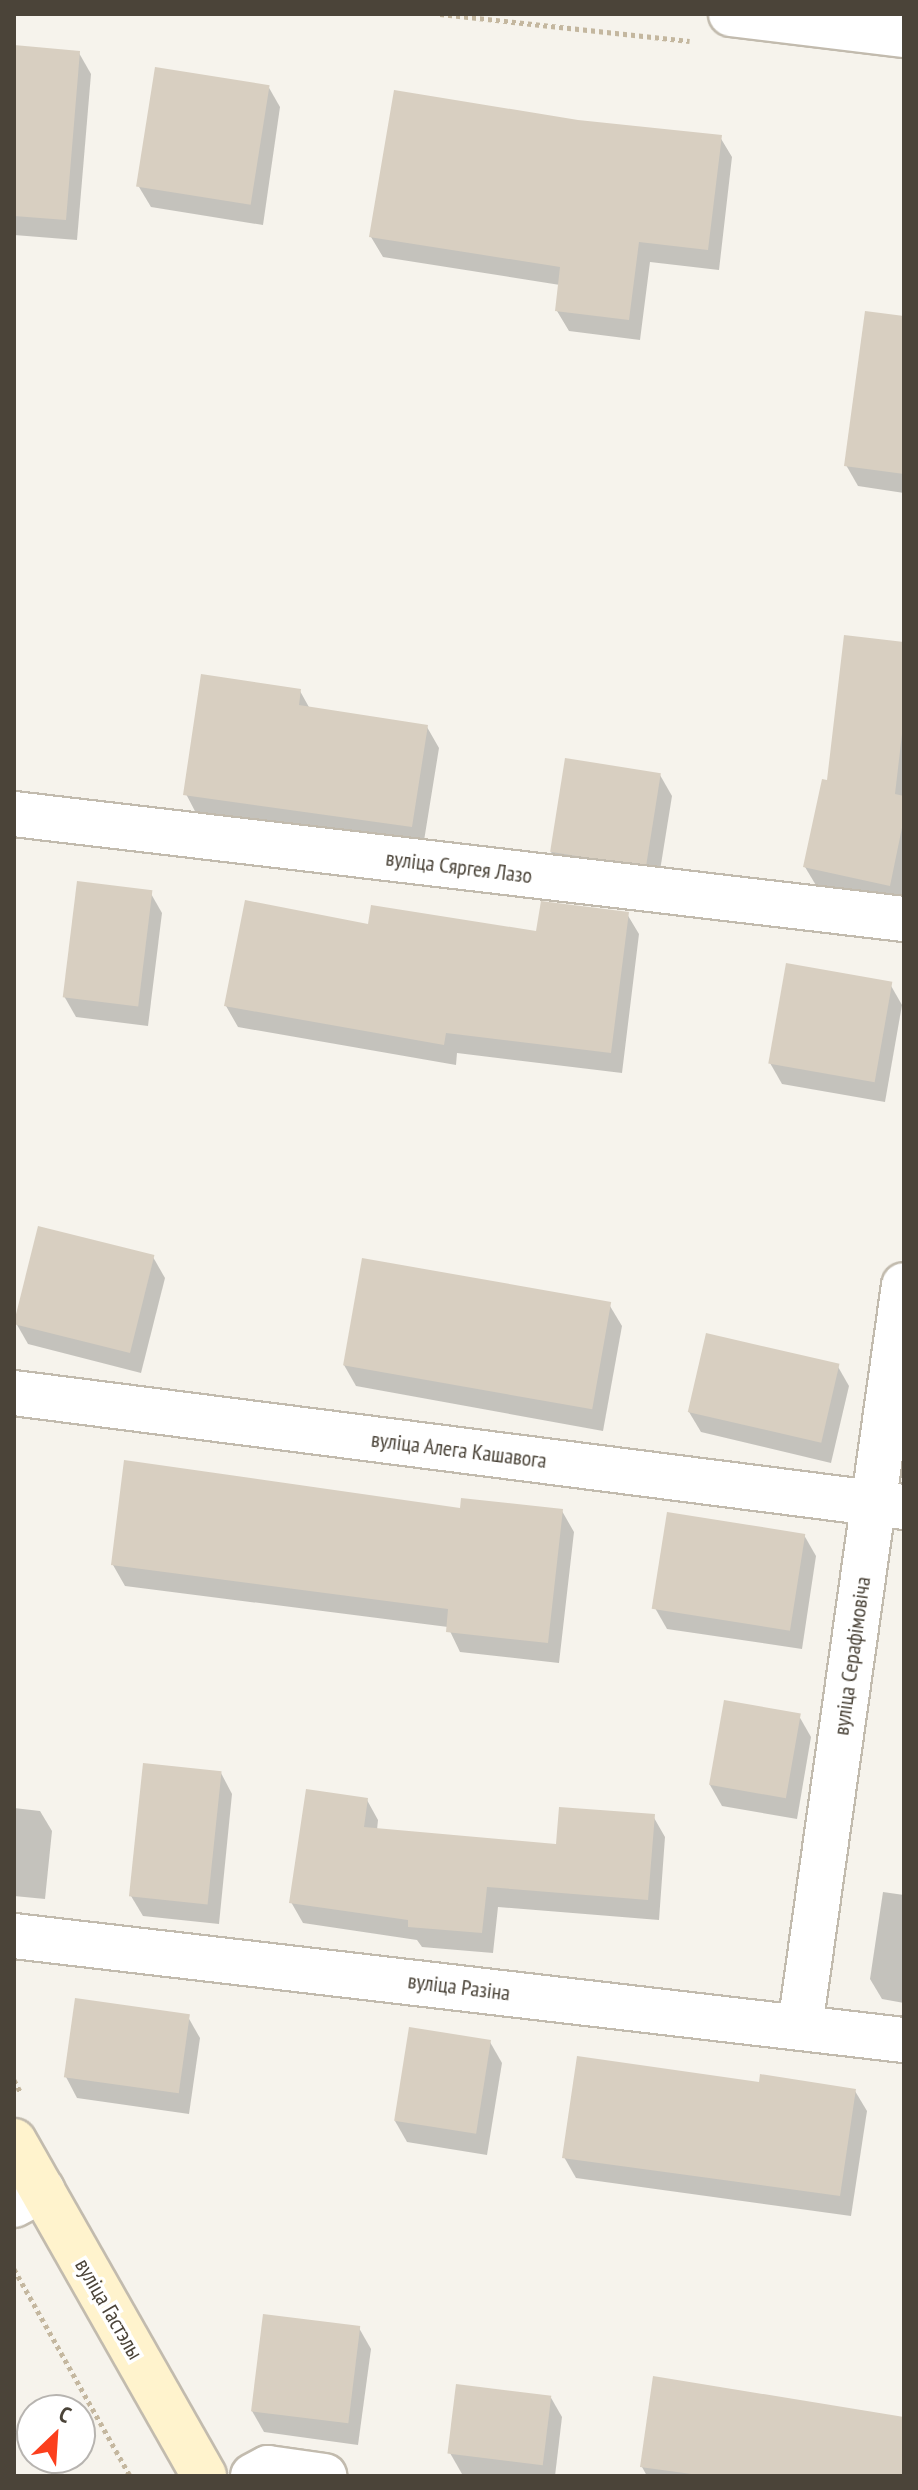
<!DOCTYPE html>
<meta charset="utf-8">
<style>
body{margin:0}
#map{position:relative;width:918px;height:2490px;overflow:hidden;background:#f6f3ec;font-family:"PT Sans Narrow",sans-serif}
div>[style]{position:absolute}
[style*='--x']{left:calc(var(--x)*1px);top:calc(var(--y)*1px);width:calc(var(--w)*1px);rotate:calc(var(--a)*1deg)}
.shadow>*{inset:0;background:#0003}
.building>*{inset:0;background:#d8cfc1;transform-origin:0 0}
.path>*{height:5px;margin-top:-2.5px;transform-origin:0;background:repeating-linear-gradient(90deg,#c4b79f 0 4px,transparent 0 8px)}
.roads{filter:drop-shadow(2px 0 #c2bbae) drop-shadow(-2px 0 #c2bbae) drop-shadow(0 2px #c2bbae) drop-shadow(0 -2px #c2bbae)}
.street>*{height:44px;margin:-22px;padding:0 22px;transform-origin:22px;border-radius:22px;background:#fff}
.secondary>*{height:44px;margin:-22px;padding:0 22px;transform-origin:22px;border-radius:22px;background:#fff3cd}
span{translate:-50% -50%;white-space:nowrap;text-align:center;line-height:1.15;-webkit-text-stroke:7px #fff;paint-order:stroke}
.street-label{font-size:22px;color:#4b4439}
.frame{position:absolute;inset:0;border:16px solid #4b4439;pointer-events:none}
.north{position:absolute;left:16px;top:2394px;width:80px;height:80px;box-sizing:border-box;background:#fff;border:2px solid #b7b4b0;border-radius:50%;rotate:25deg;font-size:22px;font-weight:700;line-height:32px;text-align:center;color:#4b4439}
.north::after{content:'';display:block;margin:auto;width:28px;height:36px;background:#fc3f1d;clip-path:polygon(50% 0,100% 100%,50% 72%,0 100%)}
</style>
<div id="map">
<div class="shadow">
<i style="clip-path:polygon(14px 47px,79px 53px,91px 74px,77px 240px,14px 235px)"></i>
<i style="clip-path:polygon(268px 86px,280px 107px,263px 225px,151px 207px,139px 187px)"></i>
<i style="clip-path:polygon(577px 122px,720px 137px,732px 157px,719px 270px,650px 262px,640px 340px,569px 331px,557px 311px,560px 285px,383px 257px,371px 237px)"></i>
<i style="clip-path:polygon(904px 318px,904px 493px,858px 486px,846px 465px)"></i>
<i style="clip-path:polygon(904px 644px,904px 891px,901px 906px,817px 887px,805px 867px,829px 782px)"></i>
<i style="clip-path:polygon(300px 691px,310px 709px,427px 727px,439px 748px,423px 847px,197px 815px,186px 794px)"></i>
<i style="clip-path:polygon(660px 775px,672px 796px,658px 883px,563px 872px,551px 852px)"></i>
<i style="clip-path:polygon(150px 892px,162px 913px,148px 1026px,76px 1017px,64px 996px)"></i>
<i style="clip-path:polygon(627px 914px,639px 934px,622px 1073px,457px 1053px,456px 1065px,238px 1027px,226px 1006px,370px 927px,538px 934px)"></i>
<i style="clip-path:polygon(890px 984px,902px 1005px,885px 1102px,782px 1084px,770px 1063px)"></i>
<i style="clip-path:polygon(153px 1257px,165px 1278px,141px 1373px,28px 1344px,16px 1323px)"></i>
<i style="clip-path:polygon(610px 1306px,622px 1326px,603px 1431px,356px 1386px,344px 1365px)"></i>
<i style="clip-path:polygon(837px 1365px,849px 1386px,831px 1463px,701px 1432px,689px 1412px)"></i>
<i style="clip-path:polygon(461px 1510px,562px 1511px,574px 1532px,559px 1663px,460px 1652px,448px 1627px,125px 1586px,113px 1565px)"></i>
<i style="clip-path:polygon(804px 1535px,816px 1556px,802px 1649px,667px 1629px,655px 1608px)"></i>
<i style="clip-path:polygon(799px 1716px,811px 1737px,797px 1819px,722px 1806px,710px 1785px)"></i>
<i style="clip-path:polygon(221px 1773px,232px 1794px,219px 1924px,143px 1916px,131px 1896px)"></i>
<i style="clip-path:polygon(367px 1800px,378px 1820px,377px 1830px,558px 1846px,653px 1816px,665px 1837px,659px 1920px,498px 1907px,493px 1953px,422px 1947px,417px 1940px,303px 1923px,291px 1902px)"></i>
<i style="clip-path:polygon(14px 1808px,40px 1811px,52px 1831px,45px 1899px,14px 1896px)"></i>
<i style="clip-path:polygon(883px 1892px,904px 1895px,904px 2003px,882px 1999px,870px 1979px)"></i>
<i style="clip-path:polygon(188px 2017px,200px 2038px,189px 2114px,77px 2098px,66px 2077px)"></i>
<i style="clip-path:polygon(490px 2042px,502px 2063px,487px 2155px,407px 2142px,395px 2121px)"></i>
<i style="clip-path:polygon(761px 2084px,855px 2091px,867px 2111px,851px 2216px,576px 2178px,564px 2157px)"></i>
<i style="clip-path:polygon(359px 2328px,371px 2349px,358px 2445px,264px 2432px,252px 2411px)"></i>
<i style="clip-path:polygon(550px 2396px,562px 2417px,555px 2476px,462px 2474px,450px 2453px)"></i>
<i style="clip-path:polygon(904px 2419px,904px 2476px,647px 2476px,642px 2467px)"></i>
</div>
<div class="building">
<i style="clip-path:polygon(14px 45px,80px 51px,66px 220px,14px 216px)"></i>
<i style="left:155px;top:67px;width:116px;height:121px;rotate:9deg"></i>
<i style="clip-path:polygon(394px 90px,578px 120px,722px 135px,708px 250px,639px 242px,629px 320px,555px 311px,560px 267px,369px 237px)"></i>
<i style="clip-path:polygon(865px 311px,904px 316px,904px 474px,844px 466px)"></i>
<i style="clip-path:polygon(844px 635px,904px 642px,904px 717px,895px 794px,904px 796px,904px 818px,890px 886px,803px 867px,822px 779px,827px 780px)"></i>
<i style="clip-path:polygon(201px 674px,301px 689px,299px 705px,428px 725px,412px 827px,183px 795px)"></i>
<i style="left:565px;top:758px;width:97px;height:95px;rotate:9deg"></i>
<i style="left:77px;top:881px;width:76px;height:117px;rotate:7deg"></i>
<i style="clip-path:polygon(245px 900px,368px 924px,371px 905px,536px 931px,541px 901px,629px 912px,611px 1053px,446px 1033px,444px 1045px,224px 1006px)"></i>
<i style="left:786px;top:963px;width:108px;height:102px;rotate:10deg"></i>
<i style="left:38px;top:1226px;width:120px;height:101px;rotate:14deg"></i>
<i style="left:362px;top:1258px;width:253px;height:109px;rotate:10deg"></i>
<i style="left:706px;top:1333px;width:137px;height:81px;rotate:13deg"></i>
<i style="clip-path:polygon(124px 1460px,460px 1508px,461px 1498px,563px 1509px,548px 1643px,446px 1632px,448px 1609px,111px 1565px)"></i>
<i style="left:667px;top:1512px;width:140px;height:98px;rotate:9deg"></i>
<i style="left:724px;top:1700px;width:78px;height:86px;rotate:10deg"></i>
<i style="left:143px;top:1763px;width:79px;height:134px;rotate:6deg"></i>
<i style="clip-path:polygon(306px 1789px,368px 1798px,364px 1827px,556px 1844px,559px 1807px,655px 1814px,648px 1900px,487px 1887px,482px 1933px,408px 1927px,408px 1920px,289px 1903px)"></i>
<i style="left:75px;top:1998px;width:116px;height:80px;rotate:8deg"></i>
<i style="left:409px;top:2027px;width:83px;height:95px;rotate:9deg"></i>
<i style="clip-path:polygon(577px 2056px,759px 2082px,760px 2074px,856px 2089px,840px 2196px,562px 2158px)"></i>
<i style="left:263px;top:2314px;width:98px;height:98px;rotate:7deg"></i>
<i style="clip-path:polygon(653px 2376px,904px 2417px,904px 2476px,706px 2476px,640px 2467px)"></i>
<i style="left:456px;top:2384px;width:96px;height:70px;rotate:7deg"></i>
</div>
<div class="path">
<i style="--x:440;--y:14;--w:251;--a:6.2"></i>
<i style="--x:14;--y:2080;--w:15;--a:62"></i>
<i style="--x:14;--y:2269;--w:237;--a:60.7"></i>
</div>
<div class="roads">
<div class="street">
<i style="--x:731;--y:14;--w:174;--a:6.9"></i>
<i style="--x:14;--y:814;--w:896;--a:6.73"></i>
<i style="--x:14;--y:1393;--w:897;--a:7.3"></i>
<i style="--x:14;--y:1936;--w:896;--a:6.67"></i>
<i style="--x:800;--y:2027;--w:749;--a:-82.02"></i>
<i style="--x:14;--y:2205;--w:32;--a:-28"></i>
<i style="--x:253;--y:2476;--w:17;--a:-28"></i>
<i style="--x:268;--y:2468;--w:57;--a:8.1"></i>
</div>
<div class="secondary">
<i style="--x:14;--y:2141;--w:385;--a:60.4"></i>
</div>
</div>
<div class="street-label">
<span style="left:459px;top:867px;rotate:7deg">вуліца Сяргея Лазо</span>
<span style="left:459px;top:1450px;rotate:7deg">вуліца Алега Кашавога</span>
<span style="left:852px;top:1656px;rotate:-82deg">вуліца Серафімовіча</span>
<span style="left:459px;top:1987px;rotate:7deg">вуліца Разіна</span>
<span style="left:109px;top:2309px;rotate:60deg">вуліца Гастэлы</span>
</div>
<div class="frame"></div>
<div class="north">С</div>
</div>
